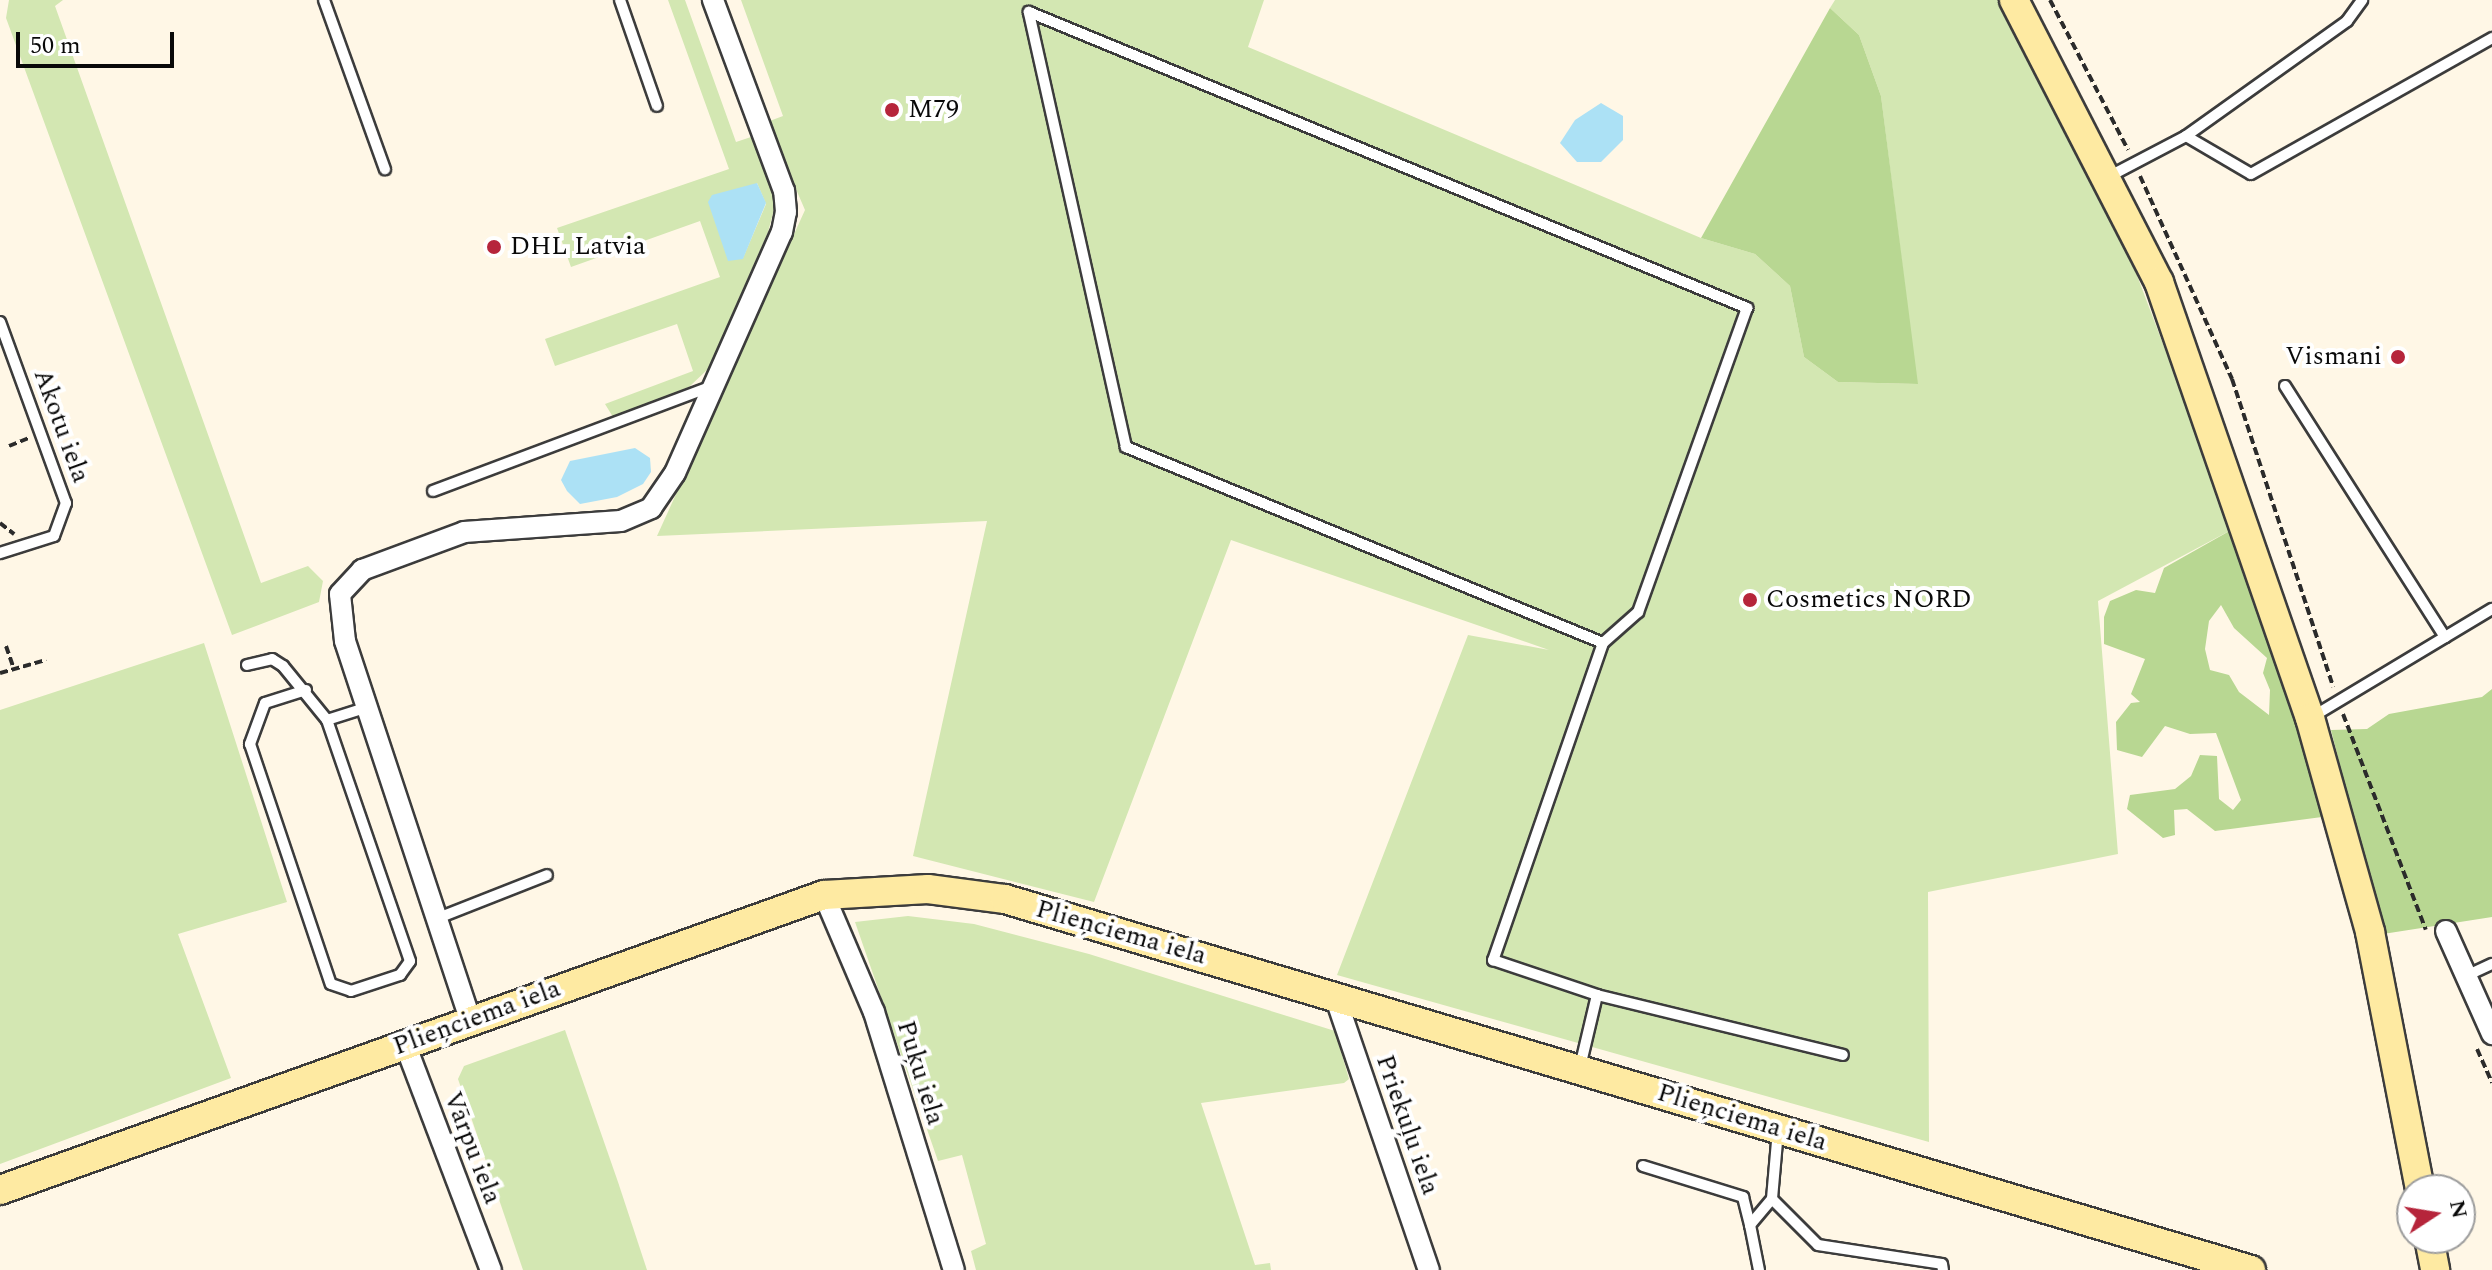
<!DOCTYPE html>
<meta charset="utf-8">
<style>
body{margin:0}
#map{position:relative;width:2492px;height:1270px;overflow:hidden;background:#fff7e6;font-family:Spectral,serif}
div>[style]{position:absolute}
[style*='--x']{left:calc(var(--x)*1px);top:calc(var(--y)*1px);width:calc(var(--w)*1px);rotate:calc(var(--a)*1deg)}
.green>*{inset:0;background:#d3e7b2}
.forest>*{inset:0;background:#b8d792}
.water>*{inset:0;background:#ace1f5}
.path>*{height:4px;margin-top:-2px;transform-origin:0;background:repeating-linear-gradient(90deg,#2b2b2b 0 8px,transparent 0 12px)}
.roads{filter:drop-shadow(2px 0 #3c3c3c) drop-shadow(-2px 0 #3c3c3c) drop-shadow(0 2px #3c3c3c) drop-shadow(0 -2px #3c3c3c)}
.lane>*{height:10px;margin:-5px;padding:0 5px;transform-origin:5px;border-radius:5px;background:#fff}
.street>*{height:20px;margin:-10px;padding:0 10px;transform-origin:10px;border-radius:10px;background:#fff}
.secondary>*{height:28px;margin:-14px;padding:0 14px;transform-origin:14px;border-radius:14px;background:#feeaa2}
.dots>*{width:22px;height:22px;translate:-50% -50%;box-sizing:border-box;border:4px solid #fff;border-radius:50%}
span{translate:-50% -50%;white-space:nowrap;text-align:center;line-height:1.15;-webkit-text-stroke:8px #fff;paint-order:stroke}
.poi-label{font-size:26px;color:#090909}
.left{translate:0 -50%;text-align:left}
.right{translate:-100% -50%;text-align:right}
.street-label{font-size:26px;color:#090909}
.north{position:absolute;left:2396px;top:1174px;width:80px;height:80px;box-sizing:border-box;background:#fff;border:2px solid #9d9d9d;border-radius:50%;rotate:78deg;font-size:22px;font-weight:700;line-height:32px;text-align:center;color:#090909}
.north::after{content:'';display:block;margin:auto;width:28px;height:36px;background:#b6253b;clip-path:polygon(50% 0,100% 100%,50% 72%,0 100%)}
.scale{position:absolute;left:16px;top:32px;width:158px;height:36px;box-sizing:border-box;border:4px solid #090909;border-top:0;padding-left:10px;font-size:24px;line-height:28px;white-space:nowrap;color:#090909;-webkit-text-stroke:6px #fff;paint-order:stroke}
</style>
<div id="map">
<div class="green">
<i style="clip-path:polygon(9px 0,63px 0,55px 6px,261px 583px,308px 566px,323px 581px,319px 602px,232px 635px,6px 18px)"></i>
<i style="clip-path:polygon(evenodd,668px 0,685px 0,736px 142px,751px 137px,776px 202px,768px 232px,708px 369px,689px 387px,613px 417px,605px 404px,693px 371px,677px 324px,555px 366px,545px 339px,720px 277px,700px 221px,571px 267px,557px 228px,729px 169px,668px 0,757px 183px,766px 204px,743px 258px,757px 183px)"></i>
<i style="clip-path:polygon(741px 0,1264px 0,1248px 47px,1701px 238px,1755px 254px,1790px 286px,1804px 357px,1838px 382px,1917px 384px,1881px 96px,1859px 35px,1830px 8px,1835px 0,1998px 0,2124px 241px,2233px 529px,2098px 601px,2118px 854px,1928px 892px,1929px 1142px,1337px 975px,1468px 635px,1549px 650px,1231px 540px,1094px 902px,913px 856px,987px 521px,657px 536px,805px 210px,767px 122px,783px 116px)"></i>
<i style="clip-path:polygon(204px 643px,287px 902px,178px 934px,231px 1078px,0 1164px,0 710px)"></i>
<i style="clip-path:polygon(908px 916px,974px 924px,1089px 954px,1335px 1031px,1349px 1079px,1344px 1083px,1201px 1103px,1255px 1265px,1270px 1263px,1271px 1270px,976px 1270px,971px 1251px,986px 1244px,962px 1155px,938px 1161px,855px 922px)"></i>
<i style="clip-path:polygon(565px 1030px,618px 1182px,647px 1270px,523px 1270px,458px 1079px,464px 1066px)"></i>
</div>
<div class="forest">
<i style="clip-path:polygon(1830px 8px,1859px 35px,1881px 96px,1918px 384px,1838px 382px,1804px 357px,1790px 286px,1755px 254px,1701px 238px)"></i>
<i style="clip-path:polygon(evenodd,2233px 529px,2301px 713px,2299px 736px,2310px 752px,2322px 817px,2215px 831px,2187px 809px,2174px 810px,2175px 835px,2163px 838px,2127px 809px,2130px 795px,2175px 789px,2191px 776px,2200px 755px,2217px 756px,2219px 799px,2233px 810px,2241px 800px,2216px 733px,2190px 734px,2165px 726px,2142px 757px,2117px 750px,2116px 722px,2131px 703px,2140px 702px,2131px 694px,2145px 659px,2104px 644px,2104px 617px,2110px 601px,2136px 590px,2155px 593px,2164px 568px,2233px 529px,2221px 605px,2234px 628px,2267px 658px,2263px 673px,2270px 690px,2269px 715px,2239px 692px,2229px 675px,2210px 670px,2205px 649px,2209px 621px,2221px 605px)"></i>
<i style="clip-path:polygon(2492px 689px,2492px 917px,2383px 934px,2331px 730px,2367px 729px,2389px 714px,2482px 697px)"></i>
</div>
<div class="water">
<i style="clip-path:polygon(1601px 103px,1623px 116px,1623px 140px,1601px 162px,1577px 162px,1560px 143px,1575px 120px)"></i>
<i style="clip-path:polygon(757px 183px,766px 203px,743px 259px,728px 261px,708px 202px,712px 195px)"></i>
<i style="clip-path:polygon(635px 448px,650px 458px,651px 472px,643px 484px,617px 497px,580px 504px,567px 491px,561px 480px,570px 461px)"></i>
</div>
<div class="path">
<i style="--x:2050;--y:0;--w:169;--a:62.5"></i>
<i style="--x:2140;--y:176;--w:223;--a:65.6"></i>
<i style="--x:2232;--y:379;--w:324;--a:71.8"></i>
<i style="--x:9;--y:446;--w:22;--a:-22"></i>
<i style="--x:0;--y:523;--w:18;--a:38"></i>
<i style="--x:6;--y:646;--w:24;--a:71"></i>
<i style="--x:0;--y:673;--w:48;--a:-15.8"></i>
<i style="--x:2343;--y:714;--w:231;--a:69"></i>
<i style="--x:2477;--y:1049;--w:37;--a:66"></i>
</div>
<div class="roads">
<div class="lane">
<i style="--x:324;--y:0;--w:180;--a:70.2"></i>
<i style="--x:620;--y:0;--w:112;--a:70.8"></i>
<i style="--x:2186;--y:136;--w:198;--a:-35.5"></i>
<i style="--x:2347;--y:21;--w:26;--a:-54"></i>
<i style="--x:2108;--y:177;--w:88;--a:-27.7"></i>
<i style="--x:2186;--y:136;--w:75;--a:30.3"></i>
<i style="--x:2251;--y:174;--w:277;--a:-29.4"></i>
<i style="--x:0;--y:322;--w:193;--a:70"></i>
<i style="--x:66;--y:503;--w:35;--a:110"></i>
<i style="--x:54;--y:536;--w:57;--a:162.5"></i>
<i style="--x:2285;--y:386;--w:298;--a:57.5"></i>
<i style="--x:433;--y:491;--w:298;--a:-20.6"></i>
<i style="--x:1603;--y:643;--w:516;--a:-157.66"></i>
<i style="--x:1126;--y:447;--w:446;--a:-102.6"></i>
<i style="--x:1029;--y:12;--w:777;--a:22.4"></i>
<i style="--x:1747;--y:308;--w:323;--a:109.7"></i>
<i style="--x:1638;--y:612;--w:47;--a:138.5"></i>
<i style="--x:1603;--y:643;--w:336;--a:109.1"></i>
<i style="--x:1493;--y:960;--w:110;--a:18.6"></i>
<i style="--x:1597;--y:995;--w:253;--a:13.7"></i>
<i style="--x:247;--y:665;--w:26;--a:-13"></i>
<i style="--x:272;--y:659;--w:13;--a:32"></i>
<i style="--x:283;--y:666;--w:70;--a:50.8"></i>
<i style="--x:327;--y:720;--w:43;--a:-17.6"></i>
<i style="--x:306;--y:690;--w:43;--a:162.4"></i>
<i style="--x:265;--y:703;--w:44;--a:110.1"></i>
<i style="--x:250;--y:744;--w:253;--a:71.4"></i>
<i style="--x:331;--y:984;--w:21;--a:19"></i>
<i style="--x:351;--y:991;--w:52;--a:-18.1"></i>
<i style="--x:400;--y:975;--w:17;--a:-54"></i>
<i style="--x:410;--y:961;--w:255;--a:-109"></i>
<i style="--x:2312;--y:717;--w:210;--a:-31"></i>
<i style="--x:438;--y:918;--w:117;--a:-21.5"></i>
<i style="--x:2466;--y:976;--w:29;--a:-25"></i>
<i style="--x:1580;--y:1067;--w:74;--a:-76.7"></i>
<i style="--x:1778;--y:1130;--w:69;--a:95"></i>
<i style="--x:1772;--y:1199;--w:65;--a:45"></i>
<i style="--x:1818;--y:1245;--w:125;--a:8.7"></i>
<i style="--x:1942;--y:1264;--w:6;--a:81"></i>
<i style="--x:1643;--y:1166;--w:105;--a:17.2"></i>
<i style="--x:1743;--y:1197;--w:29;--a:76"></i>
<i style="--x:1750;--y:1225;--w:34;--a:-50"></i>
<i style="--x:1750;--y:1225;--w:46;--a:78.7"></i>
</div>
<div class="street">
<i style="--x:824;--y:895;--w:127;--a:66.9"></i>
<i style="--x:874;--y:1012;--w:270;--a:72.8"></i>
<i style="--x:2446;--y:931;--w:113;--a:65.9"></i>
<i style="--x:1335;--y:996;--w:290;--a:71.1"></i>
<i style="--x:471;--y:1022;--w:401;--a:-108.3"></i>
<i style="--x:345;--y:641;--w:47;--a:-96.1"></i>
<i style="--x:340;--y:594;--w:33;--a:-47"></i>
<i style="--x:362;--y:570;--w:109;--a:-20.4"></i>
<i style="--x:464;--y:532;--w:157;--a:-4"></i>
<i style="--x:621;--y:521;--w:33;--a:-23"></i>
<i style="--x:651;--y:508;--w:42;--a:-55.6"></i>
<i style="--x:675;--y:473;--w:264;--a:-66.1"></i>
<i style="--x:782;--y:232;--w:20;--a:-79"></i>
<i style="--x:786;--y:212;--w:21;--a:-95"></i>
<i style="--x:784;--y:191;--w:204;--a:-110.4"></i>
<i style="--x:405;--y:1044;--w:242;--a:69.2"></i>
</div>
<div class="secondary">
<i style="--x:2014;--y:0;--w:317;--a:62.8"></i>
<i style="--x:2159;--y:282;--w:461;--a:70.9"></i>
<i style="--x:2310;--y:718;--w:222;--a:74.3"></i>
<i style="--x:2370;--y:932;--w:263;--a:79"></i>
<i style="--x:0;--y:1190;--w:875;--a:-19.7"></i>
<i style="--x:824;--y:895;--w:104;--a:-3.3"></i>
<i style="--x:928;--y:889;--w:78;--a:7.4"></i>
<i style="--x:1005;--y:899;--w:1300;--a:16.58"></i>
<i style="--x:2429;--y:1238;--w:33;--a:79"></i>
</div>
</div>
<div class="dots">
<i style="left:892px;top:110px;background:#b6253b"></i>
<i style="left:494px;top:247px;background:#b6253b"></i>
<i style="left:2398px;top:357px;background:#b6253b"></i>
<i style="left:1750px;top:600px;background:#b6253b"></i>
</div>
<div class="poi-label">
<span class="left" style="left:908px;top:110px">M79</span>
<span class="left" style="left:510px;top:247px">DHL Latvia</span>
<span class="right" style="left:2382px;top:357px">Vismani</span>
<span class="left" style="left:1766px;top:600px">Cosmetics NORD</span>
</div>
<div class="street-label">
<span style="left:61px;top:426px;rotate:70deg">Akotu iela</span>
<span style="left:1121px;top:933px;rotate:16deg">Plieņciema iela</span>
<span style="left:477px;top:1018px;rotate:-20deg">Plieņciema iela</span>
<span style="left:920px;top:1073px;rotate:73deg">Puķu iela</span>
<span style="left:1742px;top:1118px;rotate:17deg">Plieņciema iela</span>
<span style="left:1407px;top:1125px;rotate:71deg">Priekuļu iela</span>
<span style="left:472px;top:1148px;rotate:69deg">Vārpu iela</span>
</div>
<div class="north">N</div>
<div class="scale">50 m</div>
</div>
